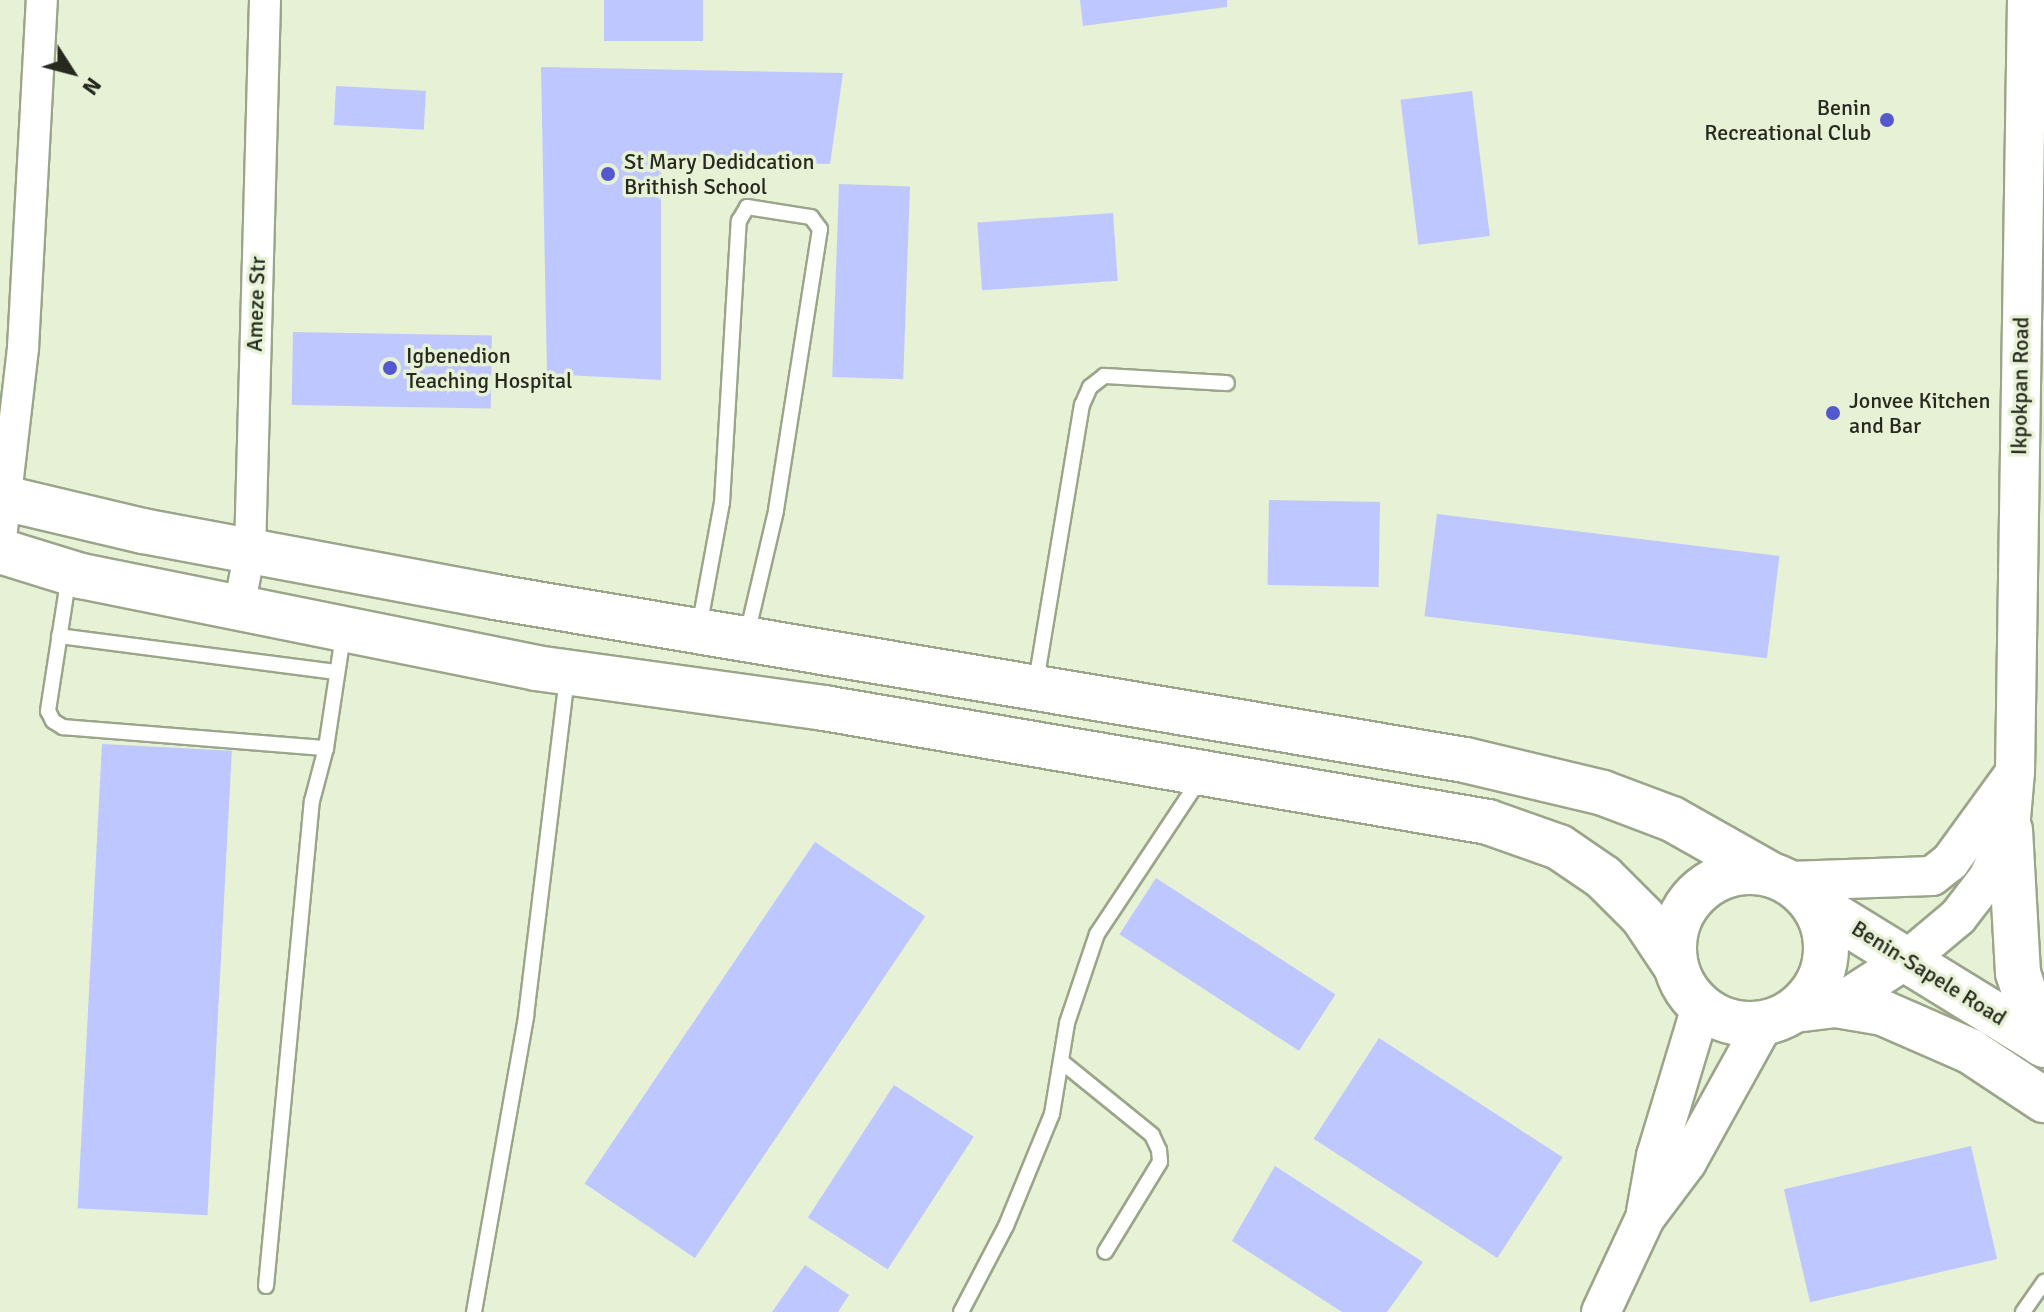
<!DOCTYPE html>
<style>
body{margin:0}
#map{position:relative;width:2044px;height:1312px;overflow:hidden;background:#e6f1d5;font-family:Signika,sans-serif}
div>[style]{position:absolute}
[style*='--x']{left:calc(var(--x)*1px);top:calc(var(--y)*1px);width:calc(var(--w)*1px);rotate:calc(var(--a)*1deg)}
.building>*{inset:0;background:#bec7ff;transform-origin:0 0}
.roads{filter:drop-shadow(2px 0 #9aa58a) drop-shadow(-2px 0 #9aa58a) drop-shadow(0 2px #9aa58a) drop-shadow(0 -2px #9aa58a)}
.service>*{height:14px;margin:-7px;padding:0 7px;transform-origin:7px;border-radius:7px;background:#fff}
.minor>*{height:30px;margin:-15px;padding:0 15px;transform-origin:15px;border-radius:15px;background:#fff}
.tertiary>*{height:38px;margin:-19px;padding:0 19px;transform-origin:19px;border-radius:19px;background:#fff}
.trunk>*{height:44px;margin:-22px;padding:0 22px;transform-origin:22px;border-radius:22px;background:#fff}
.trunk>.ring{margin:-22px;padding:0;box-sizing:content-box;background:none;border:44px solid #fff;border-radius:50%}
.dots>*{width:22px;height:22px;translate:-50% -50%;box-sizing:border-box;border:4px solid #e6f1d5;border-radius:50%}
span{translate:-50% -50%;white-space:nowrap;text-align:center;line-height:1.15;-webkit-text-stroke:7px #e6f1d5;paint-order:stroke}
.poi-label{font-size:22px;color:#25291e}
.right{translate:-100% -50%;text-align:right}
.left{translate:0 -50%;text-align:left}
.street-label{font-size:22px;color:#25291e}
.north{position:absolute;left:32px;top:32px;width:80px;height:80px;-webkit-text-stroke:6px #e6f1d5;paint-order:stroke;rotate:126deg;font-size:22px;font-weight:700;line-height:32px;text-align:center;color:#25291e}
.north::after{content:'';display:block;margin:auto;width:28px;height:36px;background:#25291e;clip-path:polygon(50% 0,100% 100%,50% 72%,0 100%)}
</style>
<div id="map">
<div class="building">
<i style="left:604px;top:0;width:99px;height:41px"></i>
<i style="clip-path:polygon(1080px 0,1227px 0,1227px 7px,1083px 26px)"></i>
<i style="clip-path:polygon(541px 67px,843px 73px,830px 164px,661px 161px,661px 380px,547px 374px)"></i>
<i style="left:336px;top:86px;width:90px;height:39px;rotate:3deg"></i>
<i style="left:1472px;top:91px;width:146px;height:72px;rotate:83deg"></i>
<i style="left:839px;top:184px;width:71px;height:193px;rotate:2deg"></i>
<i style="left:1113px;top:213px;width:68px;height:136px;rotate:86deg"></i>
<i style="left:293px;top:332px;width:199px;height:73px;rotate:1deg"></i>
<i style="left:1269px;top:500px;width:111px;height:85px;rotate:1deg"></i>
<i style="left:1437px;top:514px;width:345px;height:103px;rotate:7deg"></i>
<i style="left:102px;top:744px;width:130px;height:465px;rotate:3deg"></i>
<i style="left:815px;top:842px;width:133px;height:412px;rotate:34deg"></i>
<i style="left:1156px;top:878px;width:214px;height:67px;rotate:33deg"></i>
<i style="left:1379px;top:1038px;width:219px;height:120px;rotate:33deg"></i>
<i style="left:894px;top:1085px;width:95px;height:158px;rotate:33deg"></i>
<i style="left:1971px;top:1146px;width:116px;height:192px;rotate:77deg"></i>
<i style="clip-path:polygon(1275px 1166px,1423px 1262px,1387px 1312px,1342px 1312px,1232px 1241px)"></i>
<i style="clip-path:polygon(805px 1265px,849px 1295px,838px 1312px,772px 1312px)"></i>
</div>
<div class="roads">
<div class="service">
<i style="--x:69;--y:575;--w:138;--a:98.8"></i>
<i style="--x:48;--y:711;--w:11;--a:63"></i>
<i style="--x:53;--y:721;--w:12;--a:31"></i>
<i style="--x:63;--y:727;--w:264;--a:4.6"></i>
<i style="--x:699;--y:628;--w:127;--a:-79.6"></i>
<i style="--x:722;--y:503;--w:283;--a:-86.6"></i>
<i style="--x:739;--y:221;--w:16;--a:-60"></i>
<i style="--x:747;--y:207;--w:65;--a:8.9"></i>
<i style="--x:811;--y:217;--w:15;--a:53"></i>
<i style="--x:820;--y:229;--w:285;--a:98.9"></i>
<i style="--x:776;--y:511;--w:127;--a:103.2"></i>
<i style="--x:59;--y:636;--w:280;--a:7.4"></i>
<i style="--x:1036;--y:682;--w:281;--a:-80.6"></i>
<i style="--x:1082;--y:405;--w:20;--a:-66"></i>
<i style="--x:1090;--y:387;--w:18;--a:-38"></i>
<i style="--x:1104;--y:376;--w:123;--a:3.3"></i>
<i style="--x:1062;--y:1062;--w:116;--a:39"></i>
<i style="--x:1152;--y:1135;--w:17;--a:65"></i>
<i style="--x:1159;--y:1150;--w:12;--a:85"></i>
<i style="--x:1160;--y:1162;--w:105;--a:121.4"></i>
<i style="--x:266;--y:1286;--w:487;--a:-84.6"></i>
<i style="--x:312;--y:801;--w:55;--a:-75.2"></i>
<i style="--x:326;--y:748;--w:114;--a:-81.4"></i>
<i style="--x:474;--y:1312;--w:301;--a:-80"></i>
<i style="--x:526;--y:1016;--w:342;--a:-83.1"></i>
<i style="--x:961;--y:1312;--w:97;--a:-62.4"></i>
<i style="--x:1006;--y:1226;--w:121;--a:-67.7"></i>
<i style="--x:1052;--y:1114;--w:92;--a:-80.6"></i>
<i style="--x:1067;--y:1023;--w:94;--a:-71.4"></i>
<i style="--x:1097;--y:934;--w:186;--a:-56.4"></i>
<i style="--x:2023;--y:1312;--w:37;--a:-55"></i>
</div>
<div class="minor">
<i style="--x:0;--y:547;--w:200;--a:-83.4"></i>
<i style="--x:23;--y:348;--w:349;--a:-86.9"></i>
<i style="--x:239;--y:607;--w:57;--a:-78.9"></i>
<i style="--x:250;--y:551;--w:551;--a:-88.44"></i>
</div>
<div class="tertiary">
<i style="--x:1789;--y:881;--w:143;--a:-2"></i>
<i style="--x:1932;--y:876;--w:23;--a:-38"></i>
<i style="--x:1950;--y:862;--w:109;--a:-54"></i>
<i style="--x:1836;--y:1005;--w:87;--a:-32.8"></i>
<i style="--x:1909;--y:958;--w:64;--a:-39.9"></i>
<i style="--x:1958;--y:917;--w:49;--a:-52.4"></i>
<i style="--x:1988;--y:878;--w:53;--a:-65.4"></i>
<i style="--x:2010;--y:830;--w:58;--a:-85.1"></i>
<i style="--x:2015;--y:772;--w:772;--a:-89.11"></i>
<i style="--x:1646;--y:1212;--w:57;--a:-79.9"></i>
<i style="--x:1656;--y:1156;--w:156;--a:-73.2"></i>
<i style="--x:1601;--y:1312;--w:104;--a:-64.9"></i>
<i style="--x:1645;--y:1218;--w:70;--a:-53.1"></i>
<i style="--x:1687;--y:1162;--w:159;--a:-61"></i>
</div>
<div class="trunk">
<i style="--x:0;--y:497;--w:147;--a:13.4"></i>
<i style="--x:143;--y:531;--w:358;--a:10.6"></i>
<i style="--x:495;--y:597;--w:984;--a:9.54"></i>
<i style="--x:1465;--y:760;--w:142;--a:13.4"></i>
<i style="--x:1603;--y:793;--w:74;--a:20.6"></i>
<i style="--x:1672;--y:819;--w:108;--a:29.4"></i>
<i style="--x:0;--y:551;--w:85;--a:17.2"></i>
<i style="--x:81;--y:576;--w:464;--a:11.4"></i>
<i style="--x:536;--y:668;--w:291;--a:7.9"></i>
<i style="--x:824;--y:708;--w:674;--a:9.74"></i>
<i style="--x:1488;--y:822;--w:75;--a:19.4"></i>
<i style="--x:1559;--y:847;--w:53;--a:34.3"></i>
<i style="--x:1603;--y:877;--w:57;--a:45"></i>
<i style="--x:1643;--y:917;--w:58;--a:56.3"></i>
<i style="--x:2010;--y:830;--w:143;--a:86.8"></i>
<i style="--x:2018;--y:973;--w:74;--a:71.8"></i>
<i class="ring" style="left:1674px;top:872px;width:108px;height:108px"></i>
<i style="--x:1812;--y:902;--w:273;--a:31.6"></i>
<i style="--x:1795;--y:1010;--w:41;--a:-7"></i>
<i style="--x:1836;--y:1005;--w:48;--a:9.7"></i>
<i style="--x:1883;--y:1013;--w:95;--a:23.6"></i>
<i style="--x:1970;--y:1051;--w:89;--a:33.5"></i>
</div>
</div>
<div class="dots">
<i style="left:1887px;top:120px;background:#5458cf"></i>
<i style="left:608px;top:174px;background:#5458cf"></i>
<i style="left:390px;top:368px;background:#5458cf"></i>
<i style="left:1833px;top:413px;background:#5458cf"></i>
</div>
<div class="poi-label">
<span class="right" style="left:1871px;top:120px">Benin<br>Recreational Club</span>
<span class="left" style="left:624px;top:174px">St Mary Dedidcation<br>Brithish School</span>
<span class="left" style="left:406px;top:368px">Igbenedion<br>Teaching Hospital</span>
<span class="left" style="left:1849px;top:413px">Jonvee Kitchen<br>and Bar</span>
</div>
<div class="street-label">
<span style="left:256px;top:304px;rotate:-88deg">Ameze Str</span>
<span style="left:2020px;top:386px;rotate:-89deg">Ikpokpan Road</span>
<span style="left:1929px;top:973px;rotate:32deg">Benin-Sapele Road</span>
</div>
<div class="north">N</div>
</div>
